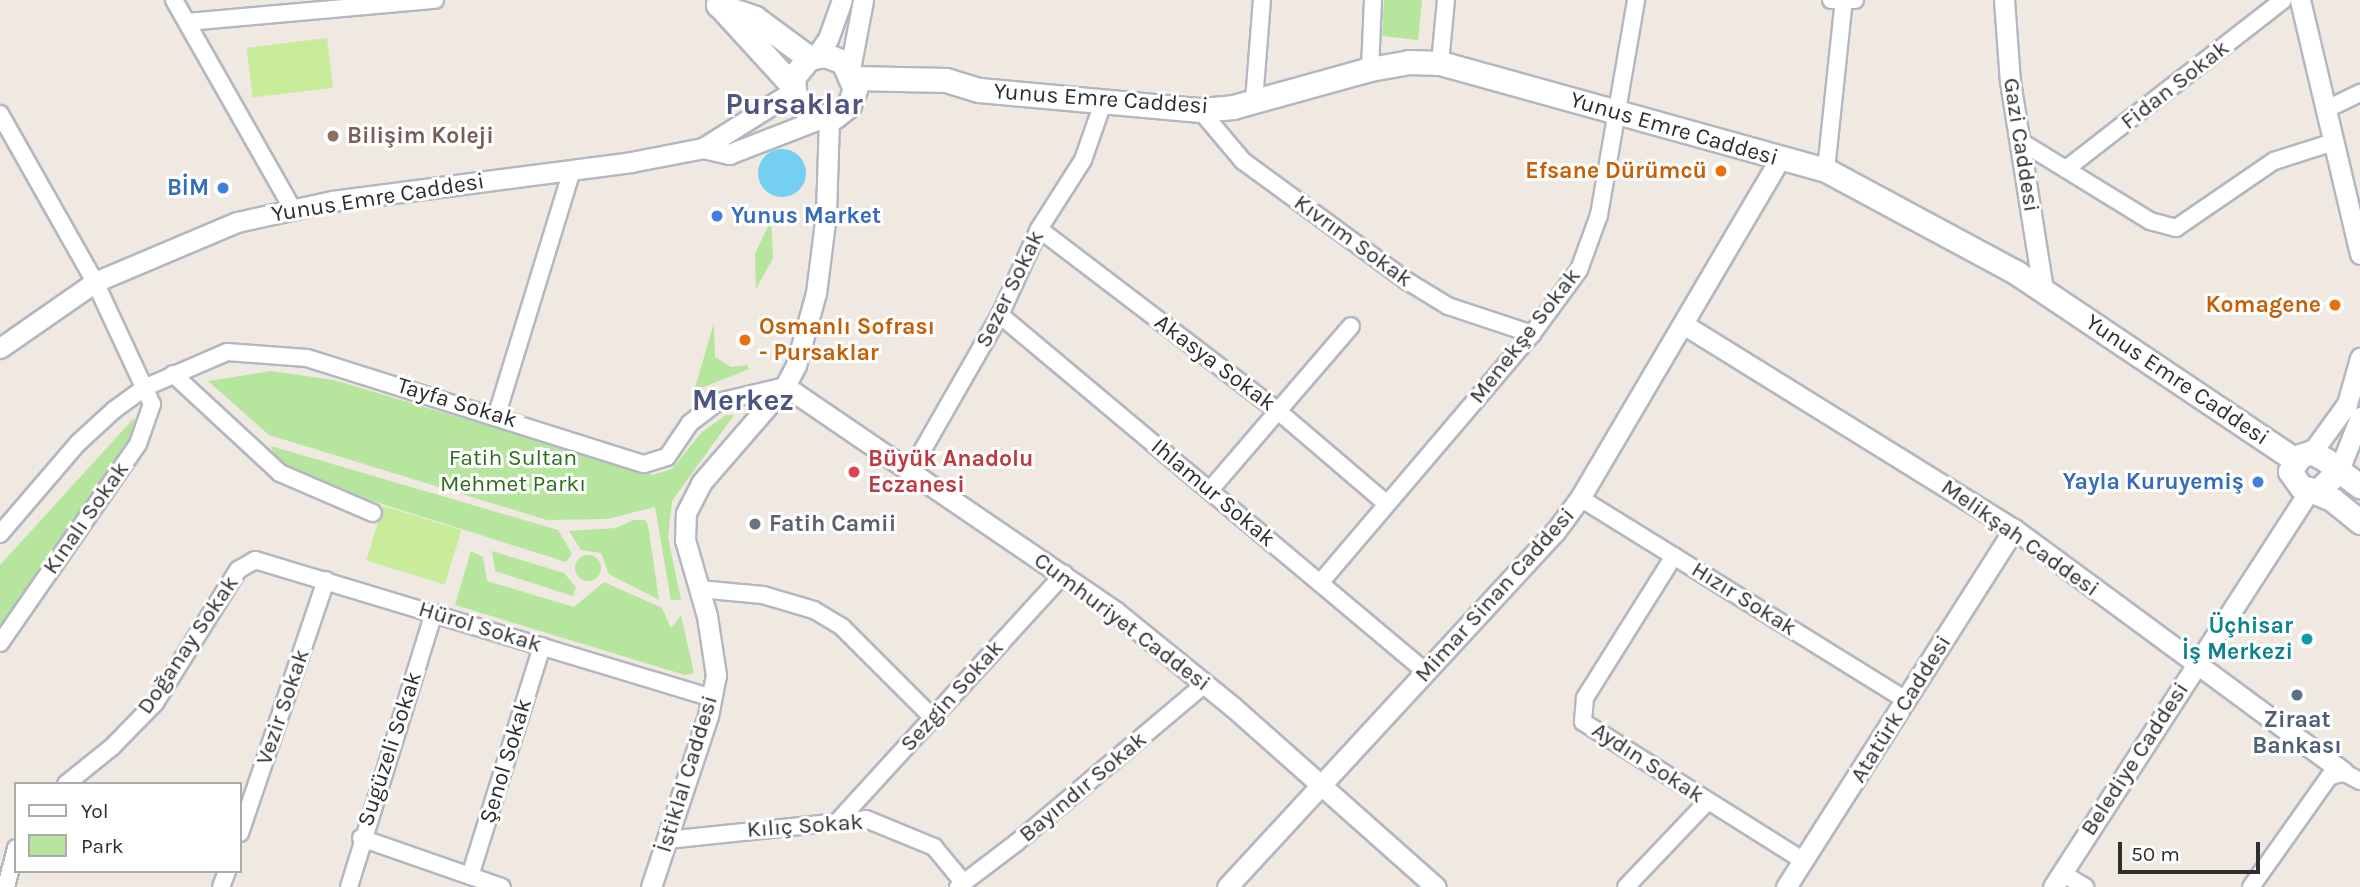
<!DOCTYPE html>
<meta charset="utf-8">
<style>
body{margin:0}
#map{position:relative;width:2360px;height:887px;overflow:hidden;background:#efe9e1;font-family:Karla,sans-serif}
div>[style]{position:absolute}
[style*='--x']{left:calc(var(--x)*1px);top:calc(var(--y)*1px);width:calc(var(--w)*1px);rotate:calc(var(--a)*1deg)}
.green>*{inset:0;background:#b6e59e}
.round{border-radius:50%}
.pitch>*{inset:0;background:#c9ec9a;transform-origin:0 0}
.water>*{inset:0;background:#75cff0}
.roads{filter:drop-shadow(2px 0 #b4b7c1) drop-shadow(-2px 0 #b4b7c1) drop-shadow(0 2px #b4b7c1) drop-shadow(0 -2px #b4b7c1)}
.minor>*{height:16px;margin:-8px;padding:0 8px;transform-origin:8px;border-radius:8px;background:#fff}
.tertiary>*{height:19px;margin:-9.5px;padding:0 9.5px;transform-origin:9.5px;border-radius:9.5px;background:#fff}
.secondary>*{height:23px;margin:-11.5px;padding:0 11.5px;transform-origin:11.5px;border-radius:11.5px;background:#fff}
.dots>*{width:19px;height:19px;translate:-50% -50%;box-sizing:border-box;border:4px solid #fff;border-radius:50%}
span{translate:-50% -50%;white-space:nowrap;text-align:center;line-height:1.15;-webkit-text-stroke:6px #fff;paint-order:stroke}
.street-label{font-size:23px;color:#2e2e2e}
.education-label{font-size:23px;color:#785e54;font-weight:700}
.left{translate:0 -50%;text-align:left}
.food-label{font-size:23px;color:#c56008;font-weight:700}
.right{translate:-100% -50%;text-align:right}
.shop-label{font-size:23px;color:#366cbe;font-weight:700}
.park-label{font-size:23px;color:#2c6e1b}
.health-label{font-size:23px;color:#be3a42;font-weight:700}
.worship-label{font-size:23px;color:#5b616d;font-weight:700}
.culture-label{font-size:23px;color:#0d838f;font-weight:700}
.service-label{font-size:23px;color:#4e5e75;font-weight:700}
.district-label{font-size:30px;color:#4d5680;font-weight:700}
.legend{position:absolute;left:14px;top:782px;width:228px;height:91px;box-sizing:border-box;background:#fff;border:2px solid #ababab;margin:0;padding:9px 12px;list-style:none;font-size:21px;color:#2e2e2e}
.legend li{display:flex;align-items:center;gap:14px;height:35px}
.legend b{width:35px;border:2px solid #ababab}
.scale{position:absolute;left:2118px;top:842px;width:142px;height:32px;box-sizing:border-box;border:4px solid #2e2e2e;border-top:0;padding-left:9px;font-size:21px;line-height:24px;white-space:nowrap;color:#2e2e2e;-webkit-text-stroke:5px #fff;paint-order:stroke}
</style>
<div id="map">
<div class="green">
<i style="clip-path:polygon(1384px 0,1422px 0,1418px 40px,1382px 36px)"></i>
<i style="clip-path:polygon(771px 220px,773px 258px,756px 289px,755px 254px)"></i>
<i style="clip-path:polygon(714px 323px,715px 357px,731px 367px,747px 365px,749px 369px,694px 391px)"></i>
<i style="clip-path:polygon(271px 371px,334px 380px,652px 475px,672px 469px,701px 433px,726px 415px,734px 415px,672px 501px,668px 537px,681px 600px,671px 600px,655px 507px,607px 519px,547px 520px,269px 435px,208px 381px)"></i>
<i style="clip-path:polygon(135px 417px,130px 441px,0 627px,0 565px)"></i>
<i style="clip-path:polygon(271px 446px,558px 530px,572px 554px,566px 562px,328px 487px,286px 467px,275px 459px)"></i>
<i style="clip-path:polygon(633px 520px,645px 520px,648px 525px,659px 600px,609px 574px,601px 553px,581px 550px,569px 531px,616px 528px)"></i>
<i style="clip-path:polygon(471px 551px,483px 557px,487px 581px,574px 607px,604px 582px,662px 608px,671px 628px,681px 615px,694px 673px,685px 675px,455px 605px)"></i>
<i style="clip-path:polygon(492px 551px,564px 573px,576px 587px,573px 596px,495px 571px)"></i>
<i class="round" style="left:575px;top:555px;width:26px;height:26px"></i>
</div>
<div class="pitch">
<i style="left:327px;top:38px;width:50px;height:81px;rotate:83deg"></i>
<i style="left:383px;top:506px;width:82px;height:57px;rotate:17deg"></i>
</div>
<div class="water">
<i class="round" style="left:758px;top:149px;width:48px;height:48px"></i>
</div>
<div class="roads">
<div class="minor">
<i style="--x:174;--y:0;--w:239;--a:60.4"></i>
<i style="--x:1831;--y:0;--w:24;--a:0"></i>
<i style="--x:187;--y:22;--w:249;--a:-5.1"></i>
<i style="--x:1440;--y:63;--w:63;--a:-84.6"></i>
<i style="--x:1370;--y:69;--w:69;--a:-87.5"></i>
<i style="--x:1254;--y:101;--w:101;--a:-85.5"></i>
<i style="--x:1200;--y:110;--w:67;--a:49.9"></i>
<i style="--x:1243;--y:161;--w:203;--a:36.2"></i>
<i style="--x:1407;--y:281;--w:48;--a:31.4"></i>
<i style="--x:1448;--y:306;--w:89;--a:18.4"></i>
<i style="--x:2325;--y:110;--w:39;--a:-26"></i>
<i style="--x:0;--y:114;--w:193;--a:60.5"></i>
<i style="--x:95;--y:282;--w:135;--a:65"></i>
<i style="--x:152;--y:404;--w:42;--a:109.3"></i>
<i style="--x:138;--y:444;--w:242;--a:124.7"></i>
<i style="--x:2020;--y:141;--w:153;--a:31.6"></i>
<i style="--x:2150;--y:221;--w:27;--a:15"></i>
<i style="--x:2176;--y:228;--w:119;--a:-34.4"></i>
<i style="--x:2274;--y:161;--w:63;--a:-17.6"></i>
<i style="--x:2066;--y:169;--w:275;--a:-37.9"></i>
<i style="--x:1826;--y:170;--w:171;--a:-84"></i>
<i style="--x:1039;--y:229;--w:300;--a:37.3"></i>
<i style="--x:1278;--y:411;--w:143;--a:40.5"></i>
<i style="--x:1000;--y:315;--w:556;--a:39.96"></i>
<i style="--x:173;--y:374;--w:146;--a:42.8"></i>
<i style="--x:280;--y:473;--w:101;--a:23.3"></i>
<i style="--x:497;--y:414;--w:255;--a:-72.9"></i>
<i style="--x:910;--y:472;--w:181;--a:-60.2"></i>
<i style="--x:1000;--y:315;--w:94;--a:-65.6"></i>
<i style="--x:1039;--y:229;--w:82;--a:-57.5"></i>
<i style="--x:1083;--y:160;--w:60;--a:-70.7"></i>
<i style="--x:1210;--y:490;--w:216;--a:-49.3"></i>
<i style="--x:1580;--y:498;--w:385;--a:31.8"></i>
<i style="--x:0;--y:534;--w:120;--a:-49.4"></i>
<i style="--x:78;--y:443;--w:49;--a:-42.5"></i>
<i style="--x:114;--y:410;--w:39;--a:-36"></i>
<i style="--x:146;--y:387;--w:88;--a:-23.4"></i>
<i style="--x:227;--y:352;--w:80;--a:4.3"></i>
<i style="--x:307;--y:358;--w:353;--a:17.5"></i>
<i style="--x:644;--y:464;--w:24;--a:-17"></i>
<i style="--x:667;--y:457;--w:41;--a:-55.9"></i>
<i style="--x:690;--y:423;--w:35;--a:-37"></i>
<i style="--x:718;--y:402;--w:69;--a:-13.4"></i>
<i style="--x:1674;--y:556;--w:168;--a:122.1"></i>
<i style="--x:1585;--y:698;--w:24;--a:95"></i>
<i style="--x:1583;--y:722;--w:261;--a:32.2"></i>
<i style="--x:1320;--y:583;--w:327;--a:-49.6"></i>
<i style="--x:1532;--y:334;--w:79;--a:-53.7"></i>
<i style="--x:1579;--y:270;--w:59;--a:-70"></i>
<i style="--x:1599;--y:215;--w:218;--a:-80.2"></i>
<i style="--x:699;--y:589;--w:64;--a:5.4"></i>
<i style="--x:763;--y:595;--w:53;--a:16.4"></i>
<i style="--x:814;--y:610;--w:33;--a:31"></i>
<i style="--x:842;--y:627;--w:129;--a:45"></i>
<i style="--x:66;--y:784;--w:59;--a:-38.8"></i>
<i style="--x:112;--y:747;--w:62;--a:-45.7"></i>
<i style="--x:155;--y:703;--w:157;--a:-58"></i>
<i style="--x:238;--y:570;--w:20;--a:-30"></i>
<i style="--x:255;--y:560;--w:477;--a:16.8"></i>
<i style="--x:841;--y:818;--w:331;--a:-47.6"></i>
<i style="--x:240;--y:833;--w:267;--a:-71.2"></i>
<i style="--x:361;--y:838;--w:149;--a:19.2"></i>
<i style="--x:667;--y:840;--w:200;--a:-6"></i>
<i style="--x:866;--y:819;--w:74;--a:22.4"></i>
<i style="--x:934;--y:847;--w:45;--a:50.4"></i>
<i style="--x:2062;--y:873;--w:27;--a:31"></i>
<i style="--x:470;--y:876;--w:241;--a:-72.6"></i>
<i style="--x:6;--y:887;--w:40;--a:-75.6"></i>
<i style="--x:221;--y:887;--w:17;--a:-69"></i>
<i style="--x:349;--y:887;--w:287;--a:-72.8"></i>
<i style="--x:958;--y:887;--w:73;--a:-37.2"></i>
<i style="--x:1016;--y:843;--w:247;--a:-40.1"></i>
<i style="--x:1626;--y:887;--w:117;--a:-46.4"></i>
<i style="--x:2251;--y:887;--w:135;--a:-54.7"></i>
<i style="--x:2329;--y:777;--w:15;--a:-20"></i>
<i style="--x:2343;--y:772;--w:19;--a:28"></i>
</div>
<div class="tertiary">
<i style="--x:2004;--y:0;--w:81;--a:85.8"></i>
<i style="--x:2010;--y:81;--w:211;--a:81"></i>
<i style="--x:2300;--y:0;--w:261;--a:76.7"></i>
<i style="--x:816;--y:56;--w:21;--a:-55"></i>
<i style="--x:828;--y:39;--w:41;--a:-70.3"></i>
<i style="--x:850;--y:69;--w:70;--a:-79.3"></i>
<i style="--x:703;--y:148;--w:105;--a:-32.2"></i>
<i style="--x:1683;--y:324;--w:389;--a:31.8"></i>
<i style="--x:2014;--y:529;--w:409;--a:36.4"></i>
<i style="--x:0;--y:348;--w:116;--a:-34.8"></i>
<i style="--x:95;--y:282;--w:154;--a:-22.9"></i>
<i style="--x:237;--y:222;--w:97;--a:-12.5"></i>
<i style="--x:332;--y:201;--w:302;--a:-7.4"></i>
<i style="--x:631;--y:162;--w:73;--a:-11"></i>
<i style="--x:703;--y:148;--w:27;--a:13"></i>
<i style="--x:729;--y:154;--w:100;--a:-21.2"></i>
<i style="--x:785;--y:386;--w:401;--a:34.3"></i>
<i style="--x:1116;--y:612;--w:151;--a:39.1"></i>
<i style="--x:1233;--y:707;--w:271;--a:41.6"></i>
<i style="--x:2312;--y:452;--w:59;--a:-53.9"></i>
<i style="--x:2347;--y:404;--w:48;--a:-74.2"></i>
<i style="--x:2339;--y:470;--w:57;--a:-68.4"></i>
<i style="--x:651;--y:887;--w:180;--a:-71.6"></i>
<i style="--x:708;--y:716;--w:42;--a:-79"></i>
<i style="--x:716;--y:675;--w:60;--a:-98.7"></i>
<i style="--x:707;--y:616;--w:79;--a:-106.1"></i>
<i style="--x:685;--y:540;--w:27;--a:-88"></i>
<i style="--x:686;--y:513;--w:34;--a:-63"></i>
<i style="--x:701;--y:483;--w:128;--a:-49.1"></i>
<i style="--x:785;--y:386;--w:24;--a:-62"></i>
<i style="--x:796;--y:365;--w:75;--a:-74.5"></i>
<i style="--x:816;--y:293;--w:80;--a:-82.8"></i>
<i style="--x:826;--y:214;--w:96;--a:-88.2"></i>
<i style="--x:1227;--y:887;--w:483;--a:-47.3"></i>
<i style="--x:1555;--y:532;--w:42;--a:-53.7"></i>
<i style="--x:1580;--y:498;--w:394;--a:-59.5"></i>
<i style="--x:1786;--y:887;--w:424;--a:-57.5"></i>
<i style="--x:2053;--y:887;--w:473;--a:-57.1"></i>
</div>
<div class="secondary">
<i style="--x:718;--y:4;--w:108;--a:47.6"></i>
<i style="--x:718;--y:5;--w:39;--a:19"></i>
<i style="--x:755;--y:18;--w:67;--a:36.5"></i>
<i style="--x:809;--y:58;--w:16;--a:-11"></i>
<i style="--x:825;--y:55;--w:19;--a:21"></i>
<i style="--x:843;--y:62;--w:30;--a:66"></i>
<i style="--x:855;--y:89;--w:17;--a:111"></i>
<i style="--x:849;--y:105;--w:18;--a:142"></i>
<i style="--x:835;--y:116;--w:22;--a:180"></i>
<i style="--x:813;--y:116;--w:24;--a:-138"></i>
<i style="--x:795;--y:100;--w:23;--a:-95"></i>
<i style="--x:793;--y:77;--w:25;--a:-50"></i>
<i style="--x:854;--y:78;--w:92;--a:1.2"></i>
<i style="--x:946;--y:80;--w:34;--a:17"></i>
<i style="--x:979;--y:90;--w:222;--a:5.2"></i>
<i style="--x:1200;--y:110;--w:33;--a:-5"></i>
<i style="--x:1233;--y:107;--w:142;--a:-15.5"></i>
<i style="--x:1370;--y:69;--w:39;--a:-10"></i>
<i style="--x:1408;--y:62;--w:32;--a:2"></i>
<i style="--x:1440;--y:63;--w:401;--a:15.5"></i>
<i style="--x:1826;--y:170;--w:217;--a:28.3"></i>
<i style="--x:2017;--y:273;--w:335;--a:33.9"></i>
<i style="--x:2339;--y:470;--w:30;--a:135"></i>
<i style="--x:2318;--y:491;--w:17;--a:-167"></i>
<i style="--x:2301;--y:487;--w:19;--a:-125"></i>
<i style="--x:2290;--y:471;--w:18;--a:-56"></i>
<i style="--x:2300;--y:456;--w:13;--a:-18"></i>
<i style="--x:2312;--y:452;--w:16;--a:30"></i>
<i style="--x:2326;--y:460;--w:9;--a:41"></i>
<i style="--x:2333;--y:466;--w:34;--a:37"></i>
<i style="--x:2310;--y:490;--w:25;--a:23"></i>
<i style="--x:2333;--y:500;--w:35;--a:39"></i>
</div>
</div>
<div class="dots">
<i style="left:333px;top:136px;background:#8d6e63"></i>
<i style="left:1721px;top:171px;background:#e8710a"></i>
<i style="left:223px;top:188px;background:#3f7fe0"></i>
<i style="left:717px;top:216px;background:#3f7fe0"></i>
<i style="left:2335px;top:305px;background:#e8710a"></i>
<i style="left:745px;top:340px;background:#e8710a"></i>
<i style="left:854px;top:472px;background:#e0444e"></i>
<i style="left:2258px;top:482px;background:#3f7fe0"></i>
<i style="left:755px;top:524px;background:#6b7280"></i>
<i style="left:2307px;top:639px;background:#0f9aa8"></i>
<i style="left:2297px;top:695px;background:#5c6f8a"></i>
</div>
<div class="street-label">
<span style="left:2175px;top:85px;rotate:-38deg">Fidan Sokak</span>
<span style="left:1101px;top:99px;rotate:4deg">Yunus Emre Caddesi</span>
<span style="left:1674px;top:129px;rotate:16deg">Yunus Emre Caddesi</span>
<span style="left:2021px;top:145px;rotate:81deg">Gazi Caddesi</span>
<span style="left:378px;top:198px;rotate:-9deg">Yunus Emre Caddesi</span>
<span style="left:1353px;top:241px;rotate:36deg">Kıvrım Sokak</span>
<span style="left:1010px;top:289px;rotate:-64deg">Sezer Sokak</span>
<span style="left:1525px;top:336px;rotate:-52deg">Menekşe Sokak</span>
<span style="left:1215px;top:363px;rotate:37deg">Akasya Sokak</span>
<span style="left:2177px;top:380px;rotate:34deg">Yunus Emre Caddesi</span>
<span style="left:457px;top:403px;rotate:17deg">Tayfa Sokak</span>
<span style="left:1213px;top:493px;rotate:40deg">Ihlamur Sokak</span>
<span style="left:86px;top:518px;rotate:-55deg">Kınalı Sokak</span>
<span style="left:2020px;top:538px;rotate:35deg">Melikşah Caddesi</span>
<span style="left:1495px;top:595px;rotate:-48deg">Mimar Sinan Caddesi</span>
<span style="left:1744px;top:599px;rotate:32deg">Hızır Sokak</span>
<span style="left:1122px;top:622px;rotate:37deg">Cumhuriyet Caddesi</span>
<span style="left:480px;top:627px;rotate:17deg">Hürol Sokak</span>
<span style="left:188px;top:645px;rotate:-56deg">Doğanay Sokak</span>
<span style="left:952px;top:696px;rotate:-48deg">Sezgin Sokak</span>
<span style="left:283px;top:707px;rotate:-71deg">Vezir Sokak</span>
<span style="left:1901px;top:709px;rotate:-58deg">Atatürk Caddesi</span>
<span style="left:390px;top:749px;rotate:-72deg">Sugüzeli Sokak</span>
<span style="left:2135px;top:759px;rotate:-57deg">Belediye Caddesi</span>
<span style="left:506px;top:761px;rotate:-73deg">Şenol Sokak</span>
<span style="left:1648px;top:763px;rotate:33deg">Aydın Sokak</span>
<span style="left:687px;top:774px;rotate:-73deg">İstiklal Caddesi</span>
<span style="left:1083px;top:787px;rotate:-40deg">Bayındır Sokak</span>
<span style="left:805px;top:826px;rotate:-4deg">Kılıç Sokak</span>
</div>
<div class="education-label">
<span class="left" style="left:347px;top:136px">Bilişim Koleji</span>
</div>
<div class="food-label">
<span class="right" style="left:1707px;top:171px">Efsane Dürümcü</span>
<span class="right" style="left:2321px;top:305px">Komagene</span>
<span class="left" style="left:759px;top:340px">Osmanlı Sofrası<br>- Pursaklar</span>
</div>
<div class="shop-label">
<span class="right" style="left:209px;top:188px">BİM</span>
<span class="left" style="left:731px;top:216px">Yunus Market</span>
<span class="right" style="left:2244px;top:482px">Yayla Kuruyemiş</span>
</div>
<div class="park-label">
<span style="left:513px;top:471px">Fatih Sultan<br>Mehmet Parkı</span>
</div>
<div class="health-label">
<span class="left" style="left:868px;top:472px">Büyük Anadolu<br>Eczanesi</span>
</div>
<div class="worship-label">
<span class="left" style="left:769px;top:524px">Fatih Camii</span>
</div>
<div class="culture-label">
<span class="right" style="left:2293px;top:639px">Üçhisar<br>İş Merkezi</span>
</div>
<div class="service-label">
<span style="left:2297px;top:733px">Ziraat<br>Bankası</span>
</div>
<div class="district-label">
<span style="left:794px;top:104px">Pursaklar</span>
<span style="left:743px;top:400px">Merkez</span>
</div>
<ul class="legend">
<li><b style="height:9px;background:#fff"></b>Yol</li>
<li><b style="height:19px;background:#b6e59e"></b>Park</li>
</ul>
<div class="scale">50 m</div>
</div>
